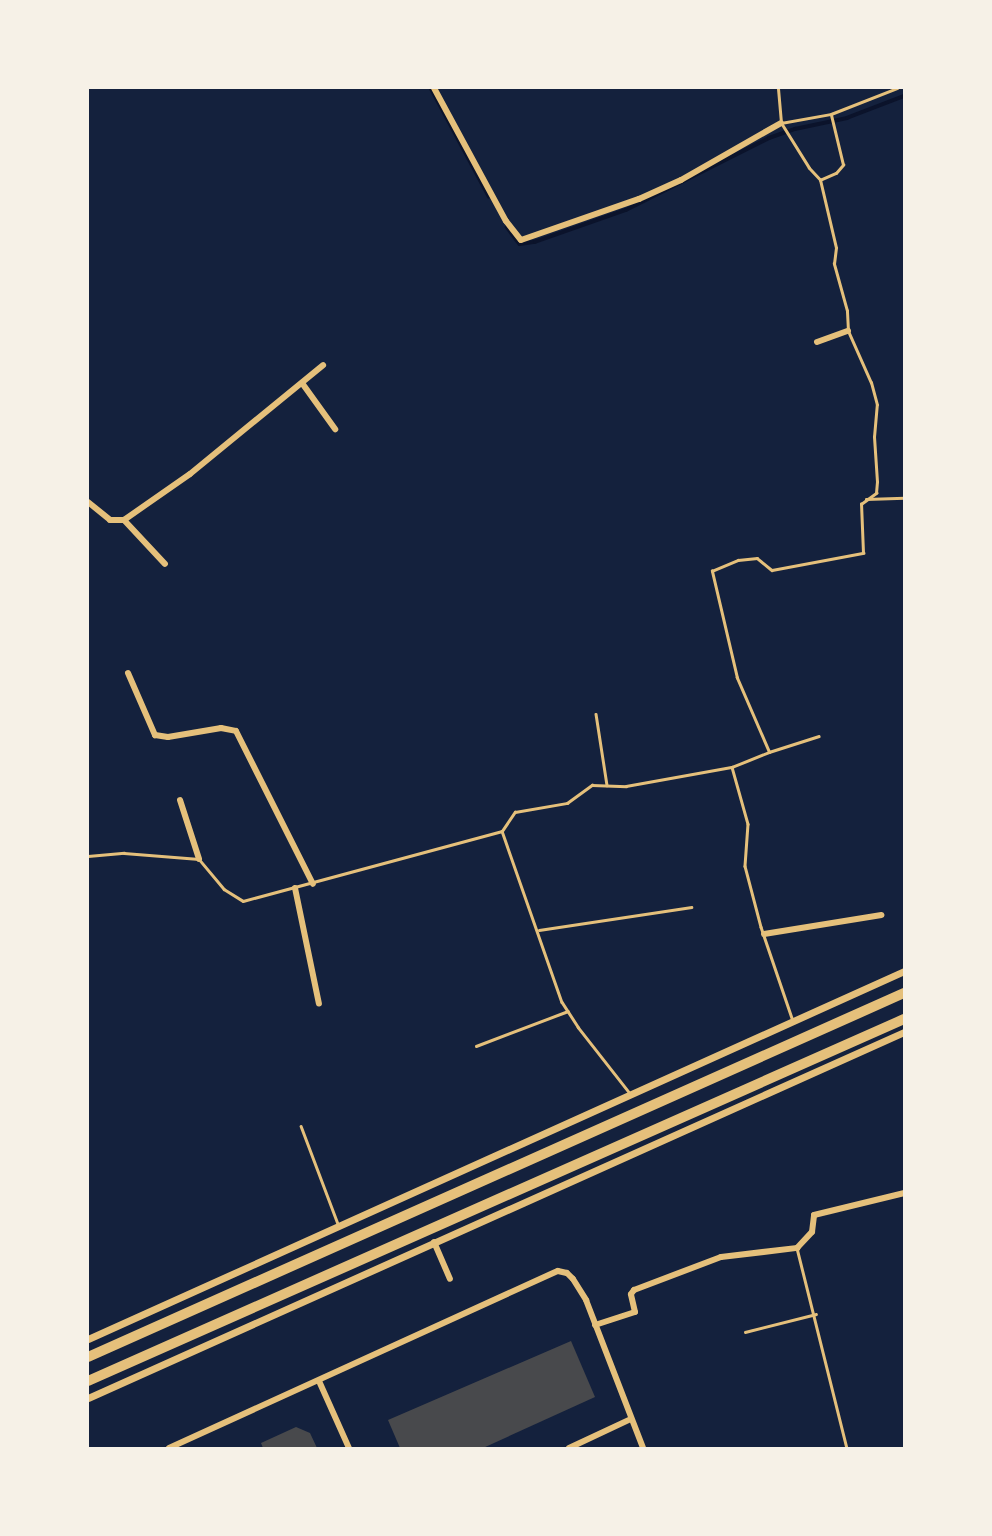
<!DOCTYPE html>
<style>
body{margin:0}
#map{position:relative;width:992px;height:1536px;overflow:hidden;background:#14213d;font-family:"Roboto Condensed",sans-serif}
div>[style]{position:absolute}
[style*='--x']{left:calc(var(--x)*1px);top:calc(var(--y)*1px);width:calc(var(--w)*1px);rotate:calc(var(--a)*1deg)}
.stream>*{height:3.5px;margin:-1.75px;padding:0 1.75px;transform-origin:1.75px;border-radius:1.75px;background:#0b132b}
.building>*{inset:0;background:#48494c}
.service>*{height:2.5px;margin:-1.25px;padding:0 1.25px;transform-origin:1.25px;border-radius:1.25px;background:#e5c07b}
.minor>*{height:6px;margin:-3px;padding:0 3px;transform-origin:3px;border-radius:3px;background:#e5c07b}
.tertiary>*{height:7px;margin:-3.5px;padding:0 3.5px;transform-origin:3.5px;border-radius:3.5px;background:#e5c07b}
.trunk>*{height:10px;margin:-5px;padding:0 5px;transform-origin:5px;border-radius:5px;background:#e5c07b}
span{translate:-50% -50%;white-space:nowrap;text-align:center;line-height:1.15;-webkit-text-stroke:5px #f6f1e7;paint-order:stroke}
.frame{position:absolute;inset:0;border:89px solid #f6f1e7;pointer-events:none}
</style>
<div id="map">
<div class="stream">
<i style="--x:431;--y:88;--w:123;--a:61.8"></i>
<i style="--x:507;--y:227;--w:21;--a:53"></i>
<i style="--x:520;--y:244;--w:15;--a:-8"></i>
<i style="--x:535;--y:242;--w:96;--a:-19.4"></i>
<i style="--x:626;--y:210;--w:160;--a:-26.7"></i>
<i style="--x:769;--y:138;--w:28;--a:-19"></i>
<i style="--x:795;--y:129;--w:53;--a:-11.9"></i>
<i style="--x:847;--y:118;--w:61;--a:-21.1"></i>
</div>
<div class="building">
<i style="clip-path:polygon(571px 1341px,595px 1397px,483px 1448px,400px 1448px,388px 1420px)"></i>
<i style="clip-path:polygon(296px 1427px,310px 1433px,317px 1448px,263px 1448px,261px 1443px)"></i>
</div>
<div class="service">
<i style="--x:781;--y:123;--w:51;--a:-10.2"></i>
<i style="--x:831;--y:114;--w:71;--a:-21.5"></i>
<i style="--x:820;--y:180;--w:17;--a:-24"></i>
<i style="--x:836;--y:173;--w:11;--a:-49"></i>
<i style="--x:843;--y:165;--w:51;--a:-103.5"></i>
<i style="--x:866;--y:499;--w:38;--a:-2"></i>
<i style="--x:596;--y:714;--w:72;--a:81.2"></i>
<i style="--x:769;--y:752;--w:52;--a:-17.7"></i>
<i style="--x:732;--y:767;--w:40;--a:-22"></i>
<i style="--x:769;--y:752;--w:81;--a:-113.4"></i>
<i style="--x:737;--y:678;--w:110;--a:-103.2"></i>
<i style="--x:712;--y:571;--w:28;--a:-23"></i>
<i style="--x:738;--y:560;--w:19;--a:-6"></i>
<i style="--x:757;--y:558;--w:19;--a:39"></i>
<i style="--x:772;--y:570;--w:93;--a:-10.6"></i>
<i style="--x:863;--y:553;--w:49;--a:-92.3"></i>
<i style="--x:861;--y:504;--w:19;--a:-36"></i>
<i style="--x:876;--y:493;--w:11;--a:-85"></i>
<i style="--x:877;--y:482;--w:45;--a:-93.8"></i>
<i style="--x:874;--y:437;--w:32;--a:-85"></i>
<i style="--x:877;--y:405;--w:23;--a:-105"></i>
<i style="--x:871;--y:383;--w:57;--a:-113.9"></i>
<i style="--x:848;--y:331;--w:20;--a:-93"></i>
<i style="--x:847;--y:311;--w:49;--a:-105.5"></i>
<i style="--x:834;--y:264;--w:16;--a:-83"></i>
<i style="--x:836;--y:248;--w:70;--a:-103.2"></i>
<i style="--x:820;--y:180;--w:16;--a:-133"></i>
<i style="--x:809;--y:168;--w:53;--a:-121.9"></i>
<i style="--x:781;--y:123;--w:35;--a:-95"></i>
<i style="--x:502;--y:831;--w:181;--a:70.7"></i>
<i style="--x:562;--y:1002;--w:30;--a:57"></i>
<i style="--x:578;--y:1027;--w:83;--a:51.9"></i>
<i style="--x:88;--y:856;--w:36;--a:-5"></i>
<i style="--x:124;--y:853;--w:75;--a:4.6"></i>
<i style="--x:199;--y:859;--w:39;--a:50"></i>
<i style="--x:224;--y:889;--w:22;--a:32"></i>
<i style="--x:243;--y:901;--w:268;--a:-15.1"></i>
<i style="--x:502;--y:831;--w:23;--a:-56"></i>
<i style="--x:515;--y:812;--w:53;--a:-9.8"></i>
<i style="--x:567;--y:803;--w:31;--a:-36"></i>
<i style="--x:592;--y:785;--w:34;--a:2"></i>
<i style="--x:626;--y:786;--w:108;--a:-10.2"></i>
<i style="--x:732;--y:767;--w:59;--a:74.3"></i>
<i style="--x:748;--y:824;--w:42;--a:94.1"></i>
<i style="--x:745;--y:866;--w:63;--a:75.3"></i>
<i style="--x:761;--y:927;--w:99;--a:71.2"></i>
<i style="--x:539;--y:930;--w:154;--a:-8.6"></i>
<i style="--x:476;--y:1046;--w:98;--a:-20.8"></i>
<i style="--x:301;--y:1126;--w:105;--a:69.3"></i>
<i style="--x:797;--y:1248;--w:206;--a:76"></i>
<i style="--x:745;--y:1332;--w:73;--a:-14.2"></i>
</div>
<div class="minor">
<i style="--x:434;--y:88;--w:151;--a:61.6"></i>
<i style="--x:506;--y:221;--w:24;--a:52"></i>
<i style="--x:521;--y:240;--w:125;--a:-19.2"></i>
<i style="--x:639;--y:199;--w:46;--a:-24.3"></i>
<i style="--x:681;--y:180;--w:115;--a:-29.7"></i>
<i style="--x:817;--y:342;--w:33;--a:-20"></i>
<i style="--x:302;--y:383;--w:57;--a:54.3"></i>
<i style="--x:88;--y:502;--w:28;--a:39"></i>
<i style="--x:110;--y:520;--w:14;--a:0"></i>
<i style="--x:124;--y:520;--w:60;--a:47"></i>
<i style="--x:124;--y:520;--w:80;--a:-34.9"></i>
<i style="--x:190;--y:474;--w:172;--a:-39.3"></i>
<i style="--x:128;--y:673;--w:68;--a:66.5"></i>
<i style="--x:155;--y:735;--w:13;--a:9"></i>
<i style="--x:168;--y:737;--w:54;--a:-9.6"></i>
<i style="--x:221;--y:728;--w:15;--a:11"></i>
<i style="--x:236;--y:731;--w:171;--a:63.3"></i>
<i style="--x:180;--y:800;--w:62;--a:72.1"></i>
<i style="--x:295;--y:888;--w:118;--a:78.3"></i>
<i style="--x:764;--y:934;--w:119;--a:-9.2"></i>
<i style="--x:434;--y:1242;--w:40;--a:66.6"></i>
<i style="--x:595;--y:1325;--w:42;--a:-18"></i>
<i style="--x:635;--y:1312;--w:18;--a:-103"></i>
<i style="--x:631;--y:1294;--w:5;--a:-53"></i>
<i style="--x:634;--y:1290;--w:93;--a:-20.8"></i>
<i style="--x:721;--y:1257;--w:77;--a:-6.8"></i>
<i style="--x:797;--y:1248;--w:22;--a:-47"></i>
<i style="--x:812;--y:1232;--w:17;--a:-83"></i>
<i style="--x:814;--y:1215;--w:93;--a:-13.7"></i>
<i style="--x:319;--y:1381;--w:73;--a:65.9"></i>
<i style="--x:169;--y:1448;--w:427;--a:-24.5"></i>
<i style="--x:558;--y:1271;--w:9;--a:13"></i>
<i style="--x:567;--y:1273;--w:8;--a:45"></i>
<i style="--x:573;--y:1279;--w:25;--a:58"></i>
<i style="--x:586;--y:1300;--w:159;--a:68.9"></i>
<i style="--x:569;--y:1448;--w:68;--a:-25.1"></i>
</div>
<div class="tertiary">
<i style="--x:88;--y:1339;--w:895;--a:-24.27"></i>
<i style="--x:88;--y:1398;--w:894;--a:-24.16"></i>
</div>
<div class="trunk">
<i style="--x:88;--y:1357;--w:894;--a:-24.04"></i>
<i style="--x:88;--y:1381;--w:893;--a:-23.92"></i>
</div>
<div class="frame"></div>
</div>
